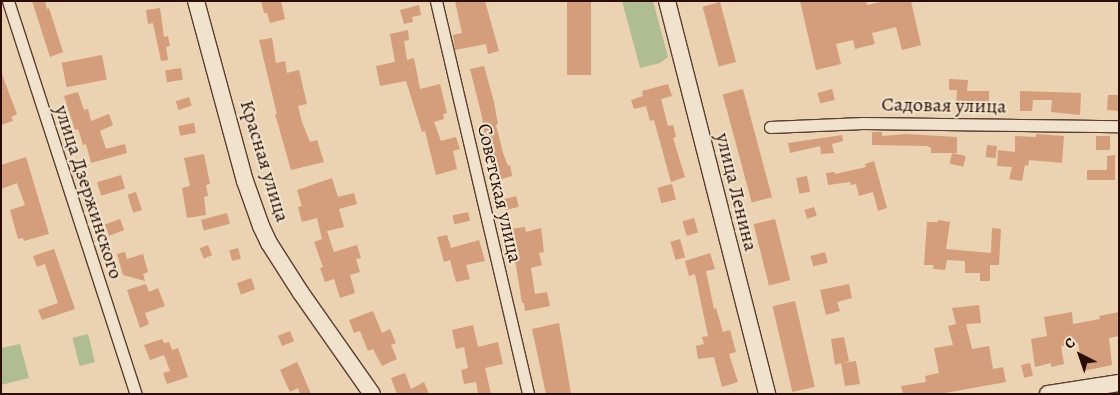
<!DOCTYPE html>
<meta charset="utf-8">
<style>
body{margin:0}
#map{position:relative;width:1120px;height:395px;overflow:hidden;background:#ead2b2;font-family:Alegreya,serif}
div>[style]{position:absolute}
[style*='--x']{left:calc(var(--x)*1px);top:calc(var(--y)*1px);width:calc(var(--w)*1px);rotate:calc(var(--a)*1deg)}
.green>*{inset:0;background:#b0bd92;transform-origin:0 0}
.building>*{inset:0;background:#d49d7c;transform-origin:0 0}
.roads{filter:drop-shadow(1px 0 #5b3e2f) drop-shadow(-1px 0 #5b3e2f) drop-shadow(0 1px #5b3e2f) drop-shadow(0 -1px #5b3e2f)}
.street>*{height:11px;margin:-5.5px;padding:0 5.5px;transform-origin:5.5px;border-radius:5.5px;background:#f1e2cd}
.secondary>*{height:16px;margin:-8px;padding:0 8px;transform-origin:8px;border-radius:8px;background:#f1e2cd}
span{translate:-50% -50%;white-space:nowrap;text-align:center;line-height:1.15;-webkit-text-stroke:4px #f1e2cd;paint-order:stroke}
.street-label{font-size:20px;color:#2b0d03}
.frame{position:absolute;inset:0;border:2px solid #2b0d03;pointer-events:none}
.north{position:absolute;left:1055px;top:330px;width:50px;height:50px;-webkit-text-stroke:4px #f1e2cd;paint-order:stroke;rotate:319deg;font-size:14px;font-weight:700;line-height:20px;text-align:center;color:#2b0d03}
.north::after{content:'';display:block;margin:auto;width:18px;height:22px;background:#2b0d03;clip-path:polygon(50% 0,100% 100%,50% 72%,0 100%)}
</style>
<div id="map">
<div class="green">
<i style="clip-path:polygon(622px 1px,653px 1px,668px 57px,660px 63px,640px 68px)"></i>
<i style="left:88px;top:334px;width:29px;height:16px;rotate:76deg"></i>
<i style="clip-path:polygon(20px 344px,29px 378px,1px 385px,1px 348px)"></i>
</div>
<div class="building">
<i style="clip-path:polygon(32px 1px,45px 1px,47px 9px,49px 8px,63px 52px,50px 57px)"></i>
<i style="clip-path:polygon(261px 1px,281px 1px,285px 19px,270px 23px,267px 13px,264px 13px)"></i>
<i style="clip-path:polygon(455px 1px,485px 1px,499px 51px,488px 54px,486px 44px,455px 50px,453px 35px,462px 33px)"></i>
<i style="left:567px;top:1px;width:24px;height:74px"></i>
<i style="clip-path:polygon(800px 1px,866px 1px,867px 5px,885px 1px,911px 1px,921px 45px,902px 50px,896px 27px,872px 33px,875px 44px,855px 49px,853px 40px,836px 44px,841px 64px,816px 70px)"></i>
<i style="left:720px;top:2px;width:62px;height:18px;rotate:75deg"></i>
<i style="clip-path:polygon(419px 5px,421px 15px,412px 17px,413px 22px,404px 24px,400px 10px)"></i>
<i style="clip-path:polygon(160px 8px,164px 37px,168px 36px,170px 46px,166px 47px,168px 60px,161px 61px,153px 23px,148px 24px,146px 10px)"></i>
<i style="clip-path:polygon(408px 30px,409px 40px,404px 41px,407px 60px,414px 58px,420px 89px,440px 84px,447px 113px,443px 114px,444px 119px,434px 122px,441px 141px,456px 137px,460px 149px,453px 151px,457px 169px,436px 175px,425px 131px,422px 132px,406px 81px,380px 86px,376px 66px,395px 62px,390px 34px)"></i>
<i style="clip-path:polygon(272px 38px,276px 63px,285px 61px,287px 73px,299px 70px,307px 104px,298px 106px,302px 122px,310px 142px,317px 140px,324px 162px,291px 170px,275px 114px,277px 114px,259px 40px)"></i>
<i style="left:102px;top:55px;width:25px;height:41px;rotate:79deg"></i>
<i style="clip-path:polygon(484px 66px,494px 102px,498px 124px,496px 125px,503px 153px,508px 166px,510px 165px,512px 176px,498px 180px,488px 144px,486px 144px,482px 117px,470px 69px)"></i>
<i style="left:181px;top:68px;width:12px;height:16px;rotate:81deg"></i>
<i style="clip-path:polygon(1px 72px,17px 114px,11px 117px,13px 121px,1px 125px)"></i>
<i style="clip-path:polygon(949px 79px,968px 80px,967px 91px,989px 91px,989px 107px,956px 109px,957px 90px,949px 90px)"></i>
<i style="clip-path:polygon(668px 84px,672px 96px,661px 99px,668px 126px,673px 125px,676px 137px,673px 138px,685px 177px,671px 182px,654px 120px,650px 121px,646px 106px,634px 109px,631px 100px,643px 96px,642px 91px)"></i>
<i style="left:743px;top:89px;width:112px;height:21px;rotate:75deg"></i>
<i style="left:832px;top:89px;width:11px;height:15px;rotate:75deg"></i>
<i style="clip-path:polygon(1020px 91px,1081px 93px,1080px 115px,1051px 112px,1052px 100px,1033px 100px,1032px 111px,1020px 111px)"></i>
<i style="clip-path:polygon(78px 92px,84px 110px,88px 109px,91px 121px,109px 114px,113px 125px,100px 131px,106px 149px,125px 144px,127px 153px,91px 163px,86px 144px,83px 145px,78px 129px,75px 130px,64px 96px)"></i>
<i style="clip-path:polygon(1108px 95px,1119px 95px,1119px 111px,1107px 110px)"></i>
<i style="left:189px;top:97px;width:9px;height:14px;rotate:72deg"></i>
<i style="left:194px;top:123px;width:10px;height:16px;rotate:79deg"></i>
<i style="clip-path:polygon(872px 132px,882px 132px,882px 136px,906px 134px,957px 137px,957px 153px,931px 153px,931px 148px,927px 146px,872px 145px)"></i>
<i style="clip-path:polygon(1036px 134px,1064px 136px,1062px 163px,1029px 160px,1028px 166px,1025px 165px,1022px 181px,1009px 179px,1012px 167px,997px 166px,998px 150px,1015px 152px,1015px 136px,1036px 137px)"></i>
<i style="clip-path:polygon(842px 135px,843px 141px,832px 144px,834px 153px,821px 154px,820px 146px,790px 153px,788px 143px)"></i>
<i style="left:1096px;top:136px;width:14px;height:14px"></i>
<i style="left:987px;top:145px;width:10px;height:12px;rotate:6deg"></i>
<i style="left:952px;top:153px;width:14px;height:11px;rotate:12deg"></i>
<i style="clip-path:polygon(204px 154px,210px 184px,206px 185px,208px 196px,204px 197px,206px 215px,187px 218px,182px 188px,190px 186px,184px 158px)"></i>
<i style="clip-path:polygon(1115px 155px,1115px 180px,1087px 180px,1087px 170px,1107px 170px,1107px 156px)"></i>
<i style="clip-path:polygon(26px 157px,49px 234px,24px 241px,23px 238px,18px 239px,10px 210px,25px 205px,17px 183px,1px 189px,1px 165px)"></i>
<i style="clip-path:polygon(874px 161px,887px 208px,878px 211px,873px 192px,859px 196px,856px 184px,851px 185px,850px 182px,828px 185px,826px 173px,835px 172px,835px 174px,866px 167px,865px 164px)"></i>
<i style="left:121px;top:175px;width:14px;height:25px;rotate:73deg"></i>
<i style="left:807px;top:176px;width:16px;height:11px;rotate:79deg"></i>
<i style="clip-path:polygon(332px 178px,338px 197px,354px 193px,357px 204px,339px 209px,344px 227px,327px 231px,334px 252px,357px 245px,361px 258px,356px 259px,360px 272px,350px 275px,355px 293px,340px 298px,334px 279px,325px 282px,320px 268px,323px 267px,314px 242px,322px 239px,317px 218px,302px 222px,298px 207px,302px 206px,297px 190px)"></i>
<i style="left:672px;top:184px;width:16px;height:15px;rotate:76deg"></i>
<i style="left:136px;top:192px;width:19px;height:9px;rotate:72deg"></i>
<i style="left:516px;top:196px;width:11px;height:14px;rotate:75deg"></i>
<i style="left:814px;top:207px;width:9px;height:10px;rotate:72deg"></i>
<i style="left:468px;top:212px;width:9px;height:16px;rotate:77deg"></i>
<i style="left:227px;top:213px;width:11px;height:27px;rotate:75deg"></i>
<i style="left:694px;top:218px;width:15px;height:12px;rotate:74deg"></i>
<i style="left:120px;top:219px;width:12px;height:16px;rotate:70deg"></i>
<i style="left:775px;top:219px;width:63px;height:22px;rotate:76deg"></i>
<i style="clip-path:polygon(938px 220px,950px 222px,946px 249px,991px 253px,992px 228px,1001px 229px,999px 265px,990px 265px,990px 281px,980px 281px,980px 273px,965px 273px,965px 261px,947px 260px,945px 270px,933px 269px,934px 265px,924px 265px,927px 222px,938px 222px)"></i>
<i style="clip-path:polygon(525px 227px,526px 232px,541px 228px,544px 252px,539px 253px,542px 265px,531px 268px,535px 294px,547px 292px,550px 306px,525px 311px,524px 303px,522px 303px,510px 229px)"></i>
<i style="clip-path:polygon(447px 235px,451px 248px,479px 240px,485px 261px,466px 265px,470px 279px,456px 282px,450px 260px,444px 262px,437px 237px)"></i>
<i style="left:680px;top:239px;width:19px;height:10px;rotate:74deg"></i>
<i style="left:208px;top:245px;width:11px;height:9px;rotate:68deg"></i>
<i style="left:238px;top:248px;width:11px;height:9px;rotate:75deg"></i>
<i style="clip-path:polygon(54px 249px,75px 309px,42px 320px,38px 310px,58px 303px,45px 264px,37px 267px,33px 256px)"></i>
<i style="clip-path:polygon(125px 252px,127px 259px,143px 254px,148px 272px,143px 274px,145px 281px,123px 275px,117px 254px)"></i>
<i style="left:825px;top:252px;width:11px;height:15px;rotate:75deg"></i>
<i style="clip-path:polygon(710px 253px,715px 269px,706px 271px,714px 309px,716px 308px,723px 332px,730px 330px,736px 352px,729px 354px,738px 382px,722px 387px,714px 357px,698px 359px,696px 346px,704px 344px,702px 337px,708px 336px,695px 274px,689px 276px,685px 261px)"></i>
<i style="left:251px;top:278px;width:12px;height:15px;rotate:70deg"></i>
<i style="clip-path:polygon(146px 284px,149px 292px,158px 288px,165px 306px,145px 313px,149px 324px,140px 328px,127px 290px)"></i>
<i style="clip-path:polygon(849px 284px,852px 298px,837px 302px,840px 311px,826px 315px,820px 290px)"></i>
<i style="left:795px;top:301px;width:88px;height:23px;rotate:77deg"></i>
<i style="clip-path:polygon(979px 305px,981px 323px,966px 324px,972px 349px,989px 346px,993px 369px,1003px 367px,1006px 382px,945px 393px,903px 394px,901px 386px,926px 382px,925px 376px,939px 373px,934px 348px,953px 345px,948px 326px,956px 324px,952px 308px)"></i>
<i style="clip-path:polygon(373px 311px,382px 333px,390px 329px,396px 343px,391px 345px,397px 359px,382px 366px,373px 349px,368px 351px,360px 331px,354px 333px,349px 320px)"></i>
<i style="clip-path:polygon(1072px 312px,1073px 324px,1100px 319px,1099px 316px,1119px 312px,1119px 336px,1109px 338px,1112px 365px,1083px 371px,1078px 343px,1061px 346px,1064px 364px,1051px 367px,1051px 363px,1035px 367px,1031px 339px,1047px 336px,1044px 317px)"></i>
<i style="clip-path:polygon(559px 323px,571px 394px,546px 394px,532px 329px)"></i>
<i style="clip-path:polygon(473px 325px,478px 347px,498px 342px,503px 364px,485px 368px,491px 394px,478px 394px,476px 382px,464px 384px,461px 370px,468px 368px,464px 347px,456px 349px,452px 330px)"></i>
<i style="left:290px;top:331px;width:11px;height:13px;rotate:68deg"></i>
<i style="clip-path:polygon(844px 337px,849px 361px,842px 363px,856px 361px,860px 384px,845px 386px,841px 363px,835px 365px,831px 339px)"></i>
<i style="clip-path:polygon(162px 339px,164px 343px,169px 342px,172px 350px,178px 348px,188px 377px,167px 384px,163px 373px,170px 371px,164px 355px,150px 360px,144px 345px)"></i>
<i style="clip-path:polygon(297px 362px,300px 368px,311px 394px,300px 394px,298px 388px,290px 392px,280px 370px)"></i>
<i style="left:1030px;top:363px;width:13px;height:9px;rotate:77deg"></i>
<i style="clip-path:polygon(405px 373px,411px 389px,424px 382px,429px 394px,397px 394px,391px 378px)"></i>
</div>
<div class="roads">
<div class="street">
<i style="--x:8;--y:1;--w:413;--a:72"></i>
<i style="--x:436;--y:1;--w:404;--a:76.8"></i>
<i style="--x:770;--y:127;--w:93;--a:-2.5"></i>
<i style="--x:863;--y:123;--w:256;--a:0.7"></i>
</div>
<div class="secondary">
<i style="--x:196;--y:1;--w:187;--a:74.8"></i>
<i style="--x:245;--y:181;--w:48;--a:70.4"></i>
<i style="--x:261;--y:226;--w:19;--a:65"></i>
<i style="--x:269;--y:243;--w:59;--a:57.4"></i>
<i style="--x:301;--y:293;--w:123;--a:54.9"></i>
<i style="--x:667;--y:1;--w:406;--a:75.7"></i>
<i style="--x:1048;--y:394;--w:72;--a:-8.8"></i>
</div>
</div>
<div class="street-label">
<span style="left:944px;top:105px;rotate:1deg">Садовая улица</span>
<span style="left:265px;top:161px;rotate:73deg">Красная улица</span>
<span style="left:89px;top:192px;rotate:72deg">улица Дзержинского</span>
<span style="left:737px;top:192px;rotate:76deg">улица Ленина</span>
<span style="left:500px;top:193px;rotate:77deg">Советская улица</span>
</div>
<div class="frame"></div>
<div class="north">С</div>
</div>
